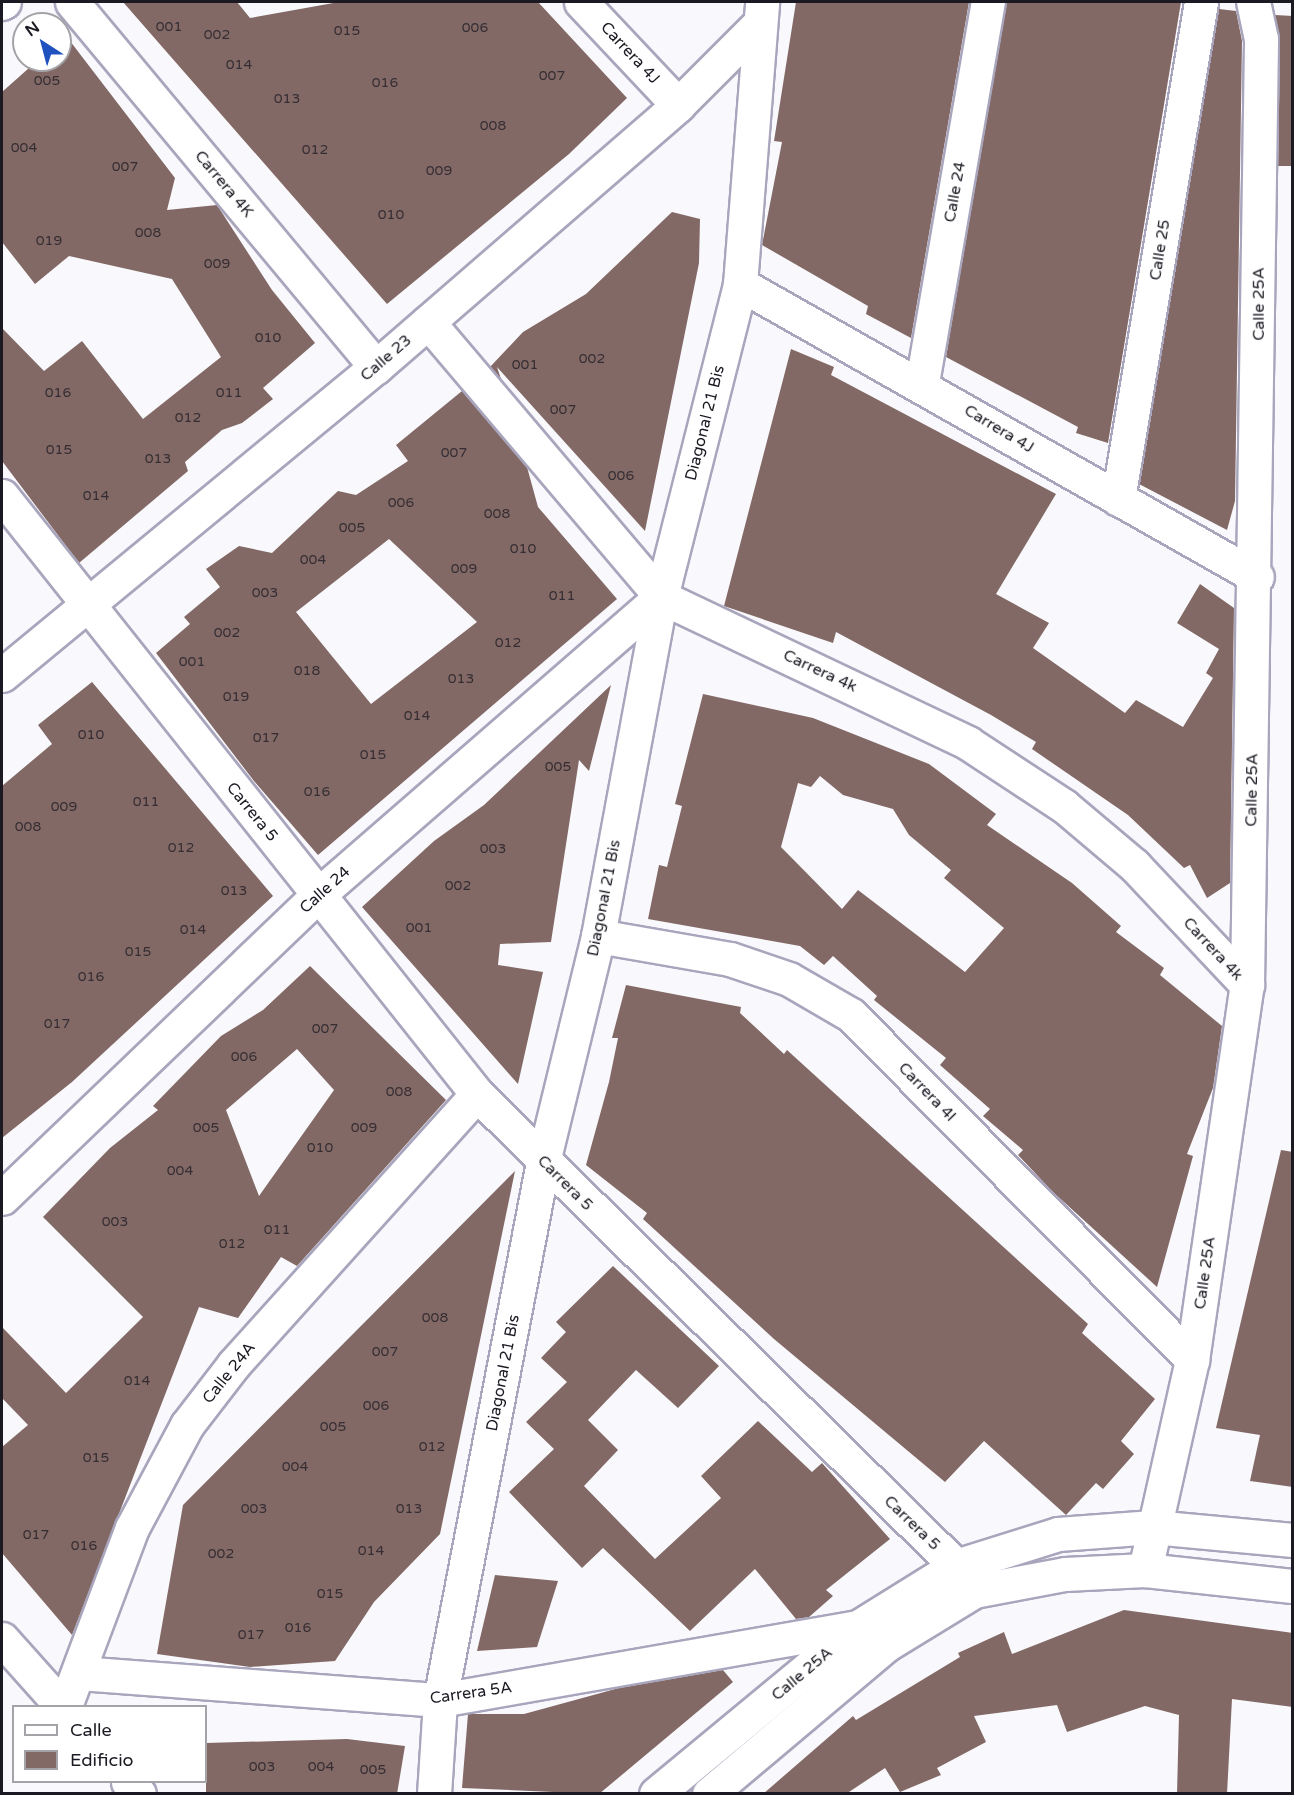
<!DOCTYPE html>
<style>
body{margin:0}
#map{position:relative;width:1294px;height:1795px;overflow:hidden;background:#f9f8fd;font-family:"Varela Round",sans-serif}
div>[style]{position:absolute}
[style*='--x']{left:calc(var(--x)*1px);top:calc(var(--y)*1px);width:calc(var(--w)*1px);rotate:calc(var(--a)*1deg)}
.building>*{inset:0;background:#826965}
.roads{filter:drop-shadow(2px 0 #a8a5bc) drop-shadow(-2px 0 #a8a5bc) drop-shadow(0 2px #a8a5bc) drop-shadow(0 -2px #a8a5bc)}
.minor>*{height:33px;margin:-16.5px;padding:0 16.5px;transform-origin:16.5px;border-radius:16.5px;background:#fff}
.tertiary>*{height:33px;margin:-16.5px;padding:0 16.5px;transform-origin:16.5px;border-radius:16.5px;background:#fff}
span{translate:-50% -50%;white-space:nowrap;text-align:center;line-height:1.15;-webkit-text-stroke:4.5px #fff;paint-order:stroke}
.number-label{font-size:14px;color:#352d33}
.number-label span{-webkit-text-stroke-width:0}
.street-label{font-size:16px;color:#1b1922}
.frame{position:absolute;inset:0;border:3px solid #1b1922;pointer-events:none}
.legend{position:absolute;left:12px;top:1705px;width:195px;height:78px;box-sizing:border-box;background:#fff;border:2px solid #a4a3a7;margin:0;padding:8px 10px;list-style:none;font-size:18px;color:#1b1922}
.legend li{display:flex;align-items:center;gap:12px;height:30px}
.legend b{width:30px;border:2px solid #a4a3a7}
.north{position:absolute;left:12px;top:12px;width:60px;height:60px;box-sizing:border-box;background:#fff;border:2px solid #a4a3a7;border-radius:50%;rotate:324deg;font-size:16px;font-weight:700;line-height:24px;text-align:center;color:#1b1922}
.north::after{content:'';display:block;margin:auto;width:21px;height:27px;background:#2052bf;clip-path:polygon(50% 0,100% 100%,50% 72%,0 100%)}
</style>
<div id="map">
<div class="building">
<i style="clip-path:polygon(123px 2px,237px 2px,250px 18px,339px 2px,538px 2px,627px 98px,569px 154px,387px 304px)"></i>
<i style="clip-path:polygon(796px 2px,969px 2px,911px 338px,866px 314px,868px 306px,762px 245px,782px 142px,774px 141px)"></i>
<i style="clip-path:polygon(1006px 2px,1181px 2px,1108px 443px,1076px 433px,1078px 427px,946px 357px)"></i>
<i style="clip-path:polygon(1219px 9px,1236px 11px,1242px 41px,1235px 501px,1227px 530px,1139px 484px)"></i>
<i style="clip-path:polygon(1275px 15px,1293px 16px,1293px 166px,1278px 166px,1280px 39px)"></i>
<i style="clip-path:polygon(60px 28px,175px 178px,167px 210px,217px 205px,272px 290px,315px 343px,263px 388px,273px 399px,242px 423px,222px 430px,185px 462px,188px 471px,79px 563px,2px 461px,2px 328px,44px 371px,82px 341px,143px 419px,221px 357px,172px 279px,69px 256px,35px 284px,2px 242px,2px 92px,38px 60px,60px 60px)"></i>
<i style="clip-path:polygon(672px 212px,700px 219px,699px 263px,645px 531px,497px 367px,501px 379px,490px 367px,523px 332px,586px 294px)"></i>
<i style="clip-path:polygon(791px 349px,834px 367px,831px 375px,1056px 494px,996px 594px,1049px 623px,1033px 648px,1125px 713px,1136px 700px,1183px 727px,1213px 678px,1206px 673px,1219px 649px,1177px 623px,1200px 584px,1234px 608px,1230px 883px,1207px 898px,1190px 865px,1184px 868px,1128px 815px,1032px 749px,1036px 742px,991px 715px,836px 632px,833px 643px,724px 606px)"></i>
<i style="clip-path:polygon(evenodd,462px 391px,527px 467px,538px 507px,617px 599px,318px 855px,254px 781px,156px 653px,190px 624px,184px 617px,220px 587px,206px 569px,239px 546px,272px 553px,338px 491px,356px 495px,408px 461px,396px 445px,462px 391px,389px 539px,477px 622px,371px 704px,296px 612px,389px 539px)"></i>
<i style="clip-path:polygon(92px 682px,273px 896px,72px 1082px,2px 1138px,2px 786px,52px 744px,38px 725px)"></i>
<i style="clip-path:polygon(611px 685px,589px 771px,579px 760px,551px 942px,500px 944px,498px 965px,543px 972px,518px 1084px,362px 907px,434px 841px,484px 805px)"></i>
<i style="clip-path:polygon(evenodd,703px 694px,813px 718px,929px 764px,996px 814px,987px 825px,1072px 883px,1121px 926px,1116px 932px,1164px 968px,1160px 975px,1222px 1026px,1213px 1088px,1187px 1154px,1193px 1156px,1157px 1287px,1053px 1192px,1018px 1155px,1023px 1150px,983px 1116px,990px 1109px,940px 1065px,946px 1058px,874px 1000px,877px 996px,833px 956px,824px 965px,800px 946px,648px 919px,659px 865px,667px 867px,682px 806px,675px 804px,703px 694px,820px 776px,843px 795px,893px 809px,909px 835px,951px 870px,944px 878px,1004px 928px,965px 972px,858px 890px,842px 909px,781px 847px,798px 783px,811px 787px,820px 776px)"></i>
<i style="clip-path:polygon(evenodd,310px 966px,446px 1100px,297px 1266px,281px 1257px,238px 1318px,199px 1307px,72px 1635px,2px 1553px,2px 1447px,28px 1425px,2px 1398px,2px 1327px,66px 1393px,143px 1317px,43px 1217px,110px 1148px,158px 1110px,153px 1106px,221px 1036px,263px 1010px,310px 966px,297px 1049px,334px 1090px,259px 1196px,226px 1110px,297px 1049px)"></i>
<i style="clip-path:polygon(626px 985px,741px 1007px,740px 1013px,784px 1054px,787px 1050px,1088px 1324px,1082px 1333px,1155px 1399px,1121px 1441px,1134px 1454px,1103px 1489px,1096px 1483px,1066px 1515px,984px 1441px,945px 1482px,774px 1339px,643px 1219px,647px 1213px,586px 1165px,609px 1082px,618px 1038px,612px 1038px)"></i>
<i style="clip-path:polygon(1281px 1150px,1293px 1152px,1293px 1487px,1250px 1481px,1260px 1435px,1216px 1428px)"></i>
<i style="clip-path:polygon(515px 1171px,440px 1534px,374px 1602px,335px 1661px,250px 1667px,157px 1654px,183px 1505px)"></i>
<i style="clip-path:polygon(613px 1266px,719px 1366px,678px 1408px,636px 1370px,588px 1420px,618px 1450px,584px 1486px,655px 1559px,721px 1498px,701px 1476px,758px 1421px,812px 1472px,822px 1463px,890px 1539px,826px 1590px,833px 1596px,809px 1617px,796px 1619px,755px 1569px,690px 1631px,603px 1548px,582px 1568px,509px 1492px,554px 1449px,526px 1422px,567px 1382px,541px 1358px,566px 1332px,556px 1322px)"></i>
<i style="clip-path:polygon(495px 1575px,558px 1581px,537px 1647px,477px 1651px)"></i>
<i style="clip-path:polygon(1124px 1610px,1293px 1633px,1293px 1707px,1232px 1699px,1227px 1794px,1177px 1794px,1179px 1715px,1145px 1706px,1067px 1732px,1057px 1705px,974px 1716px,986px 1742px,937px 1768px,941px 1775px,900px 1792px,885px 1768px,846px 1794px,763px 1794px,853px 1716px,856px 1720px,960px 1657px,958px 1653px,1004px 1632px,1012px 1654px)"></i>
<i style="clip-path:polygon(723px 1670px,733px 1682px,599px 1794px,462px 1788px,468px 1714px,524px 1714px,619px 1688px)"></i>
<i style="clip-path:polygon(347px 1739px,405px 1746px,397px 1794px,206px 1794px,206px 1743px)"></i>
</div>
<div class="roads">
<div class="minor">
<i style="--x:72;--y:2;--w:475;--a:50.2"></i>
<i style="--x:581;--y:2;--w:141;--a:46.7"></i>
<i style="--x:2;--y:3;--w:2;--a:-27"></i>
<i style="--x:740;--y:284;--w:594;--a:29.54"></i>
<i style="--x:428;--y:322;--w:360;--a:49.7"></i>
<i style="--x:661;--y:597;--w:340;--a:25.4"></i>
<i style="--x:968;--y:743;--w:115;--a:33.3"></i>
<i style="--x:1064;--y:806;--w:92;--a:40.1"></i>
<i style="--x:1134;--y:865;--w:165;--a:46.7"></i>
<i style="--x:922;--y:383;--w:387;--a:-80.2"></i>
<i style="--x:2;--y:496;--w:764;--a:51.54"></i>
<i style="--x:477;--y:1094;--w:672;--a:44.58"></i>
<i style="--x:956;--y:1566;--w:29;--a:54"></i>
<i style="--x:1118;--y:499;--w:504;--a:-80.52"></i>
<i style="--x:2;--y:675;--w:484;--a:-39.5"></i>
<i style="--x:376;--y:367;--w:400;--a:-40.9"></i>
<i style="--x:678;--y:105;--w:112;--a:-45"></i>
<i style="--x:598;--y:936;--w:134;--a:9.9"></i>
<i style="--x:730;--y:959;--w:62;--a:18.7"></i>
<i style="--x:789;--y:979;--w:72;--a:30.1"></i>
<i style="--x:851;--y:1015;--w:485;--a:45.3"></i>
<i style="--x:2;--y:1198;--w:438;--a:-43.8"></i>
<i style="--x:318;--y:895;--w:454;--a:-41"></i>
<i style="--x:1145;--y:1570;--w:215;--a:-77.4"></i>
<i style="--x:1192;--y:1360;--w:379;--a:-81.7"></i>
<i style="--x:1247;--y:985;--w:946;--a:-89.15"></i>
<i style="--x:1261;--y:39;--w:38;--a:-102"></i>
<i style="--x:2;--y:1639;--w:90;--a:48.2"></i>
<i style="--x:79;--y:1673;--w:362;--a:4.3"></i>
<i style="--x:440;--y:1700;--w:424;--a:-9.9"></i>
<i style="--x:65;--y:1706;--w:190;--a:-69.4"></i>
<i style="--x:132;--y:1528;--w:117;--a:-61.9"></i>
<i style="--x:187;--y:1425;--w:77;--a:-52.4"></i>
<i style="--x:234;--y:1364;--w:363;--a:-48"></i>
<i style="--x:128;--y:1782;--w:16;--a:47"></i>
<i style="--x:434;--y:1794;--w:94;--a:-86.3"></i>
<i style="--x:440;--y:1700;--w:548;--a:-79.16"></i>
<i style="--x:543;--y:1162;--w:233;--a:-76.3"></i>
<i style="--x:598;--y:936;--w:345;--a:-79.5"></i>
<i style="--x:661;--y:597;--w:323;--a:-75.8"></i>
<i style="--x:740;--y:284;--w:283;--a:-85.5"></i>
</div>
<div class="tertiary">
<i style="--x:656;--y:1794;--w:262;--a:-39.6"></i>
<i style="--x:858;--y:1627;--w:115;--a:-31.9"></i>
<i style="--x:956;--y:1566;--w:107;--a:-17.4"></i>
<i style="--x:1058;--y:1534;--w:95;--a:-4.2"></i>
<i style="--x:1153;--y:1527;--w:140;--a:5.3"></i>
<i style="--x:709;--y:1794;--w:231;--a:-40.1"></i>
<i style="--x:886;--y:1645;--w:103;--a:-31.5"></i>
<i style="--x:974;--y:1591;--w:93;--a:-10.6"></i>
<i style="--x:1065;--y:1574;--w:80;--a:-2.9"></i>
<i style="--x:1145;--y:1570;--w:148;--a:6.2"></i>
</div>
</div>
<div class="number-label">
<span style="left:169px;top:27px">001</span>
<span style="left:475px;top:28px">006</span>
<span style="left:347px;top:31px">015</span>
<span style="left:217px;top:35px">002</span>
<span style="left:239px;top:65px">014</span>
<span style="left:552px;top:76px">007</span>
<span style="left:47px;top:81px">005</span>
<span style="left:385px;top:83px">016</span>
<span style="left:287px;top:99px">013</span>
<span style="left:493px;top:126px">008</span>
<span style="left:24px;top:148px">004</span>
<span style="left:315px;top:150px">012</span>
<span style="left:125px;top:167px">007</span>
<span style="left:439px;top:171px">009</span>
<span style="left:391px;top:215px">010</span>
<span style="left:148px;top:233px">008</span>
<span style="left:49px;top:241px">019</span>
<span style="left:217px;top:264px">009</span>
<span style="left:268px;top:338px">010</span>
<span style="left:592px;top:359px">002</span>
<span style="left:525px;top:365px">001</span>
<span style="left:58px;top:393px">016</span>
<span style="left:229px;top:393px">011</span>
<span style="left:563px;top:410px">007</span>
<span style="left:188px;top:418px">012</span>
<span style="left:59px;top:450px">015</span>
<span style="left:454px;top:453px">007</span>
<span style="left:158px;top:459px">013</span>
<span style="left:621px;top:476px">006</span>
<span style="left:96px;top:496px">014</span>
<span style="left:401px;top:503px">006</span>
<span style="left:497px;top:514px">008</span>
<span style="left:352px;top:528px">005</span>
<span style="left:523px;top:549px">010</span>
<span style="left:313px;top:560px">004</span>
<span style="left:464px;top:569px">009</span>
<span style="left:265px;top:593px">003</span>
<span style="left:562px;top:596px">011</span>
<span style="left:227px;top:633px">002</span>
<span style="left:508px;top:643px">012</span>
<span style="left:192px;top:662px">001</span>
<span style="left:307px;top:671px">018</span>
<span style="left:461px;top:679px">013</span>
<span style="left:236px;top:697px">019</span>
<span style="left:417px;top:716px">014</span>
<span style="left:91px;top:735px">010</span>
<span style="left:266px;top:738px">017</span>
<span style="left:373px;top:755px">015</span>
<span style="left:558px;top:767px">005</span>
<span style="left:317px;top:792px">016</span>
<span style="left:146px;top:802px">011</span>
<span style="left:64px;top:807px">009</span>
<span style="left:28px;top:827px">008</span>
<span style="left:181px;top:848px">012</span>
<span style="left:493px;top:849px">003</span>
<span style="left:458px;top:886px">002</span>
<span style="left:234px;top:891px">013</span>
<span style="left:419px;top:928px">001</span>
<span style="left:193px;top:930px">014</span>
<span style="left:138px;top:952px">015</span>
<span style="left:91px;top:977px">016</span>
<span style="left:57px;top:1024px">017</span>
<span style="left:325px;top:1029px">007</span>
<span style="left:244px;top:1057px">006</span>
<span style="left:399px;top:1092px">008</span>
<span style="left:206px;top:1128px">005</span>
<span style="left:364px;top:1128px">009</span>
<span style="left:320px;top:1148px">010</span>
<span style="left:180px;top:1171px">004</span>
<span style="left:115px;top:1222px">003</span>
<span style="left:277px;top:1230px">011</span>
<span style="left:232px;top:1244px">012</span>
<span style="left:435px;top:1318px">008</span>
<span style="left:385px;top:1352px">007</span>
<span style="left:137px;top:1381px">014</span>
<span style="left:376px;top:1406px">006</span>
<span style="left:333px;top:1427px">005</span>
<span style="left:432px;top:1447px">012</span>
<span style="left:96px;top:1458px">015</span>
<span style="left:295px;top:1467px">004</span>
<span style="left:254px;top:1509px">003</span>
<span style="left:409px;top:1509px">013</span>
<span style="left:36px;top:1535px">017</span>
<span style="left:84px;top:1546px">016</span>
<span style="left:371px;top:1551px">014</span>
<span style="left:221px;top:1554px">002</span>
<span style="left:330px;top:1594px">015</span>
<span style="left:298px;top:1628px">016</span>
<span style="left:251px;top:1635px">017</span>
<span style="left:262px;top:1767px">003</span>
<span style="left:321px;top:1767px">004</span>
<span style="left:373px;top:1770px">005</span>
</div>
<div class="street-label">
<span style="left:630px;top:53px;rotate:47deg">Carrera 4J</span>
<span style="left:224px;top:184px;rotate:50deg">Carrera 4K</span>
<span style="left:955px;top:192px;rotate:-80deg">Calle 24</span>
<span style="left:1160px;top:250px;rotate:-81deg">Calle 25</span>
<span style="left:1259px;top:304px;rotate:-90deg">Calle 25A</span>
<span style="left:386px;top:358px;rotate:-41deg">Calle 23</span>
<span style="left:705px;top:423px;rotate:-76deg">Diagonal 21 Bis</span>
<span style="left:999px;top:429px;rotate:31deg">Carrera 4J</span>
<span style="left:820px;top:671px;rotate:25deg">Carrera 4k</span>
<span style="left:1252px;top:790px;rotate:-89deg">Calle 25A</span>
<span style="left:252px;top:812px;rotate:51deg">Carrera 5</span>
<span style="left:325px;top:890px;rotate:-42deg">Calle 24</span>
<span style="left:604px;top:898px;rotate:-79deg">Diagonal 21 Bis</span>
<span style="left:1213px;top:949px;rotate:47deg">Carrera 4k</span>
<span style="left:927px;top:1092px;rotate:46deg">Carrera 4l</span>
<span style="left:565px;top:1183px;rotate:45deg">Carrera 5</span>
<span style="left:1205px;top:1273px;rotate:-82deg">Calle 25A</span>
<span style="left:229px;top:1373px;rotate:-51deg">Calle 24A</span>
<span style="left:503px;top:1373px;rotate:-79deg">Diagonal 21 Bis</span>
<span style="left:912px;top:1523px;rotate:44deg">Carrera 5</span>
<span style="left:802px;top:1674px;rotate:-40deg">Calle 25A</span>
<span style="left:471px;top:1693px;rotate:-8deg">Carrera 5A</span>
</div>
<div class="frame"></div>
<ul class="legend">
<li><b style="height:8px;background:#fff"></b>Calle</li>
<li><b style="height:16px;background:#826965"></b>Edificio</li>
</ul>
<div class="north">N</div>
</div>
